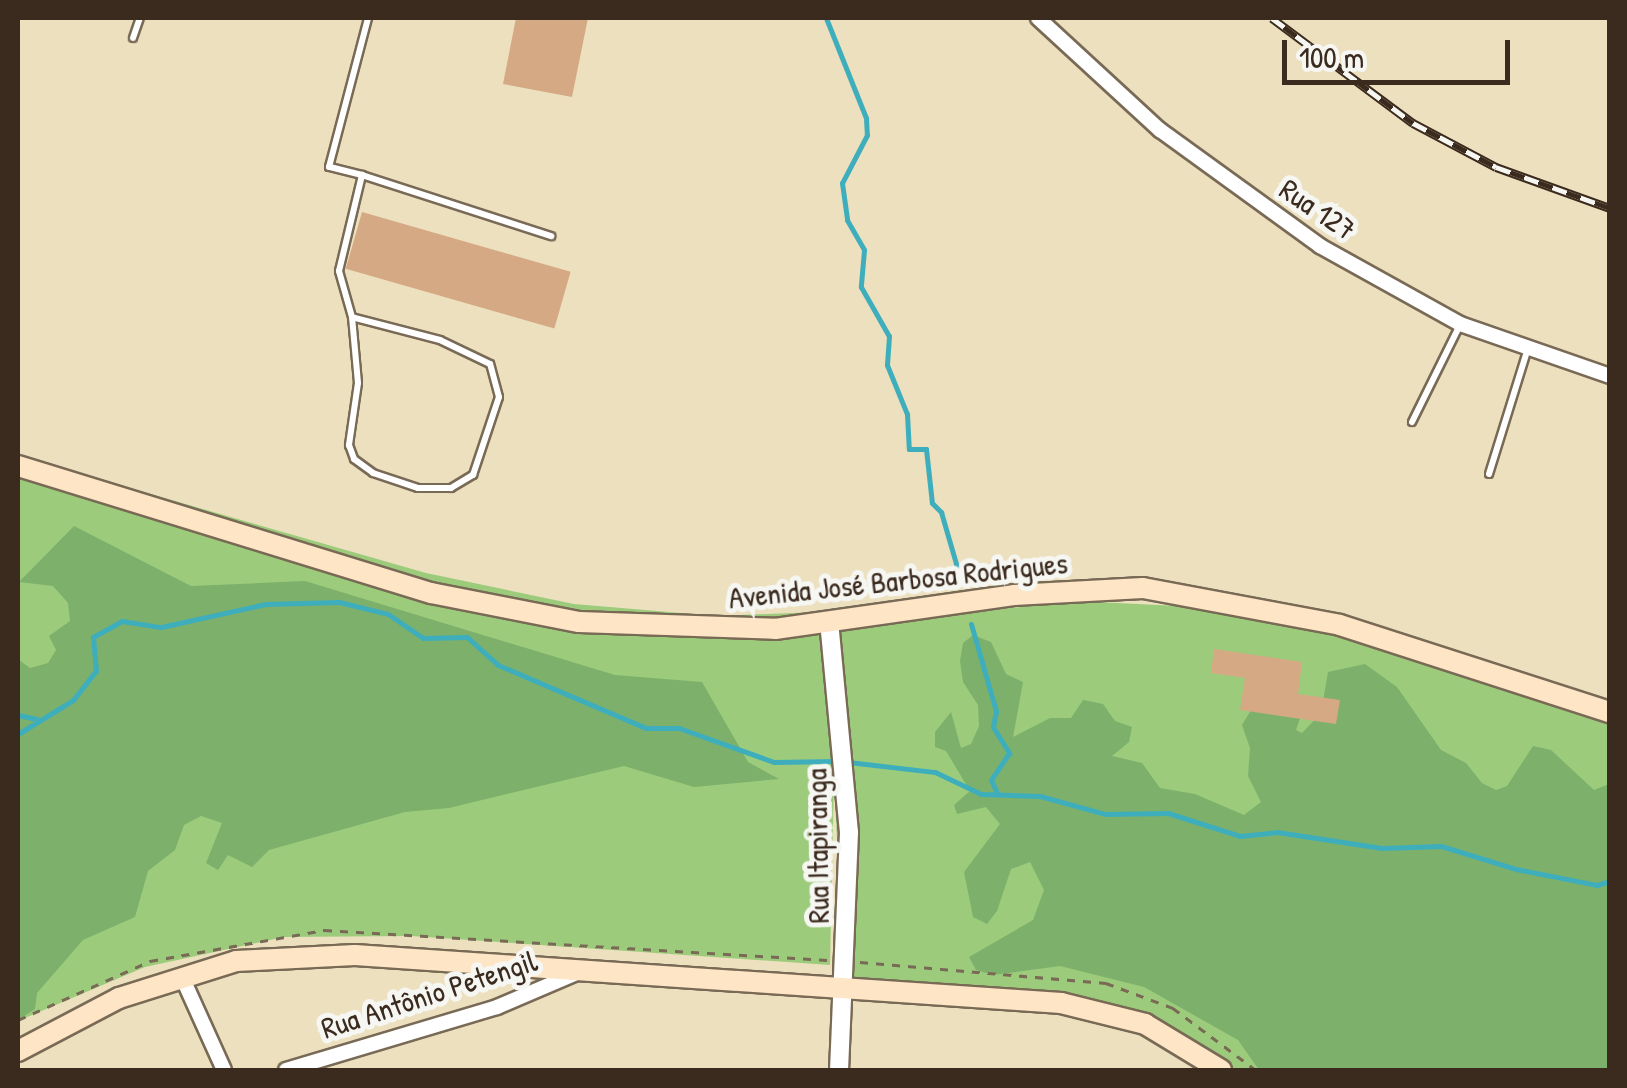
<!DOCTYPE html>
<meta charset="utf-8">
<style>
body{margin:0}
#map{position:relative;width:1627px;height:1088px;overflow:hidden;background:#ece0bf;font-family:"Patrick Hand",sans-serif}
div>[style]{position:absolute}
[style*='--x']{left:calc(var(--x)*1px);top:calc(var(--y)*1px);width:calc(var(--w)*1px);rotate:calc(var(--a)*1deg)}
.green>*{inset:0;background:#9ccc7b}
.forest>*{inset:0;background:#7db06b}
.stream>*{height:5px;margin:-2.5px;padding:0 2.5px;transform-origin:2.5px;border-radius:2.5px;background:#3faebc}
.building>*{inset:0;background:#d5a983;transform-origin:0 0}
.path>*{height:2.5px;margin-top:-1.25px;transform-origin:0;background:repeating-linear-gradient(90deg,#796a56 0 8px,transparent 0 16px)}
.roads{filter:drop-shadow(2px 0 #796a56) drop-shadow(-2px 0 #796a56) drop-shadow(0 2px #796a56) drop-shadow(0 -2px #796a56)}
.service>*{height:6px;margin:-3px;padding:0 3px;transform-origin:3px;border-radius:3px;background:#fff}
.minor>*{height:14px;margin:-7px;padding:0 7px;transform-origin:7px;border-radius:7px;background:#fff}
.tertiary>*{height:18px;margin:-9px;padding:0 9px;transform-origin:9px;border-radius:9px;background:#fff}
.secondary>*{height:20px;margin:-10px;padding:0 10px;transform-origin:10px;border-radius:10px;background:#fee5c5}
.rail>*{height:9px;margin-top:-4.5px;transform-origin:0;background:repeating-linear-gradient(90deg,#f6f6f2 0 15px,#3b2a1e 0 30px);box-sizing:border-box;border-block:2px solid #3b2a1e}
span{translate:-50% -50%;white-space:nowrap;text-align:center;line-height:1.15;-webkit-text-stroke:10px #f6f6f2;paint-order:stroke}
.street-label{font-size:30px;color:#3b2a1e}
.frame{position:absolute;inset:0;border:20px solid #3b2a1e;pointer-events:none}
.scale{position:absolute;left:1282px;top:40px;width:228px;height:45px;box-sizing:border-box;border:5px solid #3b2a1e;border-top:0;padding-left:12px;font-size:30px;line-height:35px;white-space:nowrap;color:#3b2a1e;-webkit-text-stroke:8px #f6f6f2;paint-order:stroke}
</style>
<div id="map">
<div class="green">
<i style="clip-path:polygon(18px 456px,426px 573px,574px 604px,716px 616px,818px 612px,819px 629px,1076px 601px,1199px 607px,1332px 633px,1609px 721px,1609px 1070px,1219px 1070px,1111px 1012px,832px 982px,839px 879px,834px 781px,830px 965px,411px 936px,284px 937px,145px 967px,18px 1021px)"></i>
</div>
<div class="forest">
<i style="clip-path:polygon(74px 526px,191px 586px,305px 581px,615px 675px,702px 682px,748px 762px,779px 779px,694px 787px,624px 766px,449px 808px,405px 812px,269px 850px,252px 867px,228px 855px,218px 870px,206px 863px,222px 823px,201px 816px,184px 825px,175px 850px,148px 871px,135px 917px,83px 940px,37px 993px,35px 1009px,18px 1020px,18px 659px,30px 668px,48px 663px,56px 650px,49px 636px,70px 621px,68px 603px,53px 586px,19px 582px)"></i>
<i style="clip-path:polygon(973px 635px,991px 642px,1006px 674px,1023px 682px,1013px 737px,1050px 718px,1071px 718px,1083px 700px,1103px 704px,1115px 721px,1132px 727px,1129px 742px,1112px 756px,1142px 763px,1160px 788px,1195px 794px,1244px 815px,1261px 802px,1248px 776px,1250px 748px,1242px 725px,1251px 710px,1302px 713px,1296px 730px,1302px 733px,1321px 713px,1328px 672px,1365px 664px,1397px 687px,1441px 750px,1466px 763px,1482px 783px,1496px 790px,1507px 786px,1533px 746px,1551px 750px,1594px 790px,1609px 784px,1609px 1070px,1259px 1070px,1238px 1040px,1144px 987px,1060px 966px,993px 975px,976px 970px,969px 957px,1033px 920px,1044px 890px,1030px 862px,1011px 869px,997px 911px,987px 924px,973px 917px,964px 872px,1000px 824px,986px 807px,957px 814px,954px 805px,970px 791px,946px 751px,935px 747px,935px 732px,951px 712px,961px 748px,971px 744px,979px 726px,978px 705px,963px 682px,960px 661px,963px 643px)"></i>
</div>
<div class="stream">
<i style="--x:826;--y:18;--w:108;--a:68.2"></i>
<i style="--x:866;--y:118;--w:17;--a:87"></i>
<i style="--x:867;--y:135;--w:54;--a:117.5"></i>
<i style="--x:842;--y:183;--w:37;--a:82"></i>
<i style="--x:847;--y:220;--w:34;--a:60"></i>
<i style="--x:864;--y:250;--w:37;--a:95"></i>
<i style="--x:861;--y:287;--w:56;--a:60.3"></i>
<i style="--x:889;--y:336;--w:29;--a:94"></i>
<i style="--x:887;--y:365;--w:53;--a:67.8"></i>
<i style="--x:907;--y:414;--w:35;--a:87"></i>
<i style="--x:909;--y:449;--w:17;--a:0"></i>
<i style="--x:926;--y:449;--w:54;--a:83.7"></i>
<i style="--x:932;--y:503;--w:13;--a:45"></i>
<i style="--x:941;--y:512;--w:65;--a:73.8"></i>
<i style="--x:971;--y:624;--w:91;--a:74"></i>
<i style="--x:996;--y:711;--w:16;--a:101"></i>
<i style="--x:993;--y:727;--w:31;--a:58"></i>
<i style="--x:1009;--y:753;--w:32;--a:124"></i>
<i style="--x:991;--y:780;--w:14;--a:65"></i>
<i style="--x:18;--y:715;--w:19;--a:12"></i>
<i style="--x:18;--y:734;--w:65;--a:-31.7"></i>
<i style="--x:73;--y:700;--w:37;--a:-52"></i>
<i style="--x:96;--y:671;--w:34;--a:-95"></i>
<i style="--x:93;--y:637;--w:33;--a:-29"></i>
<i style="--x:122;--y:621;--w:39;--a:9"></i>
<i style="--x:161;--y:627;--w:107;--a:-12.4"></i>
<i style="--x:266;--y:604;--w:73;--a:-1.6"></i>
<i style="--x:339;--y:602;--w:50;--a:13.8"></i>
<i style="--x:388;--y:614;--w:42;--a:34.4"></i>
<i style="--x:423;--y:638;--w:44;--a:-1.3"></i>
<i style="--x:467;--y:637;--w:42;--a:42.1"></i>
<i style="--x:498;--y:665;--w:161;--a:23.1"></i>
<i style="--x:646;--y:728;--w:33;--a:0"></i>
<i style="--x:679;--y:728;--w:101;--a:19.7"></i>
<i style="--x:774;--y:762;--w:63;--a:-0.9"></i>
<i style="--x:848;--y:762;--w:88;--a:6.6"></i>
<i style="--x:935;--y:772;--w:51;--a:25.6"></i>
<i style="--x:981;--y:794;--w:59;--a:1.9"></i>
<i style="--x:1040;--y:796;--w:67;--a:15.5"></i>
<i style="--x:1105;--y:814;--w:63;--a:-0.9"></i>
<i style="--x:1168;--y:813;--w:76;--a:17.7"></i>
<i style="--x:1240;--y:836;--w:37;--a:-6"></i>
<i style="--x:1277;--y:832;--w:106;--a:8.7"></i>
<i style="--x:1382;--y:848;--w:59;--a:-1.9"></i>
<i style="--x:1441;--y:846;--w:78;--a:17"></i>
<i style="--x:1516;--y:869;--w:83;--a:11.2"></i>
<i style="--x:1597;--y:885;--w:14;--a:-17"></i>
</div>
<div class="building">
<i style="clip-path:polygon(516px 18px,588px 18px,572px 97px,503px 84px)"></i>
<i style="left:362px;top:212px;width:217px;height:59px;rotate:16deg"></i>
<i style="clip-path:polygon(1214px 649px,1302px 662px,1298px 694px,1340px 700px,1336px 724px,1240px 710px,1245px 678px,1211px 673px)"></i>
</div>
<div class="path">
<i style="--x:860;--y:962;--w:247;--a:4.9"></i>
<i style="--x:1106;--y:983;--w:72;--a:20.5"></i>
<i style="--x:1173;--y:1008;--w:104;--a:36.8"></i>
<i style="--x:18;--y:1020;--w:145;--a:-24.1"></i>
<i style="--x:150;--y:961;--w:177;--a:-10.1"></i>
<i style="--x:324;--y:930;--w:504;--a:3.41"></i>
</div>
<div class="roads">
<div class="service">
<i style="--x:133;--y:38;--w:21;--a:-71"></i>
<i style="--x:362;--y:175;--w:199;--a:17.9"></i>
<i style="--x:352;--y:317;--w:66;--a:84.8"></i>
<i style="--x:358;--y:383;--w:63;--a:98.3"></i>
<i style="--x:349;--y:445;--w:15;--a:70"></i>
<i style="--x:354;--y:459;--w:24;--a:36"></i>
<i style="--x:373;--y:473;--w:47;--a:18.4"></i>
<i style="--x:418;--y:488;--w:33;--a:0"></i>
<i style="--x:451;--y:488;--w:26;--a:-31"></i>
<i style="--x:473;--y:475;--w:82;--a:-71.6"></i>
<i style="--x:499;--y:397;--w:34;--a:-105"></i>
<i style="--x:490;--y:364;--w:55;--a:-154.4"></i>
<i style="--x:440;--y:340;--w:91;--a:-165.4"></i>
<i style="--x:352;--y:317;--w:48;--a:-105.8"></i>
<i style="--x:339;--y:271;--w:99;--a:-76.5"></i>
<i style="--x:362;--y:175;--w:34;--a:-166"></i>
<i style="--x:329;--y:167;--w:154;--a:-75.3"></i>
<i style="--x:1412;--y:422;--w:108;--a:-63.7"></i>
<i style="--x:1489;--y:474;--w:129;--a:-72.8"></i>
</div>
<div class="minor">
<i style="--x:1038;--y:18;--w:166;--a:42.6"></i>
<i style="--x:1160;--y:130;--w:198;--a:35.9"></i>
<i style="--x:1320;--y:246;--w:160;--a:29.1"></i>
<i style="--x:1460;--y:324;--w:159;--a:19.1"></i>
<i style="--x:182;--y:977;--w:102;--a:65.7"></i>
<i style="--x:286;--y:1070;--w:220;--a:-16.6"></i>
<i style="--x:497;--y:1007;--w:89;--a:-23.1"></i>
</div>
<div class="tertiary">
<i style="--x:829;--y:621;--w:212;--a:84.6"></i>
<i style="--x:849;--y:832;--w:238;--a:92.4"></i>
</div>
<div class="secondary">
<i style="--x:18;--y:466;--w:432;--a:17.1"></i>
<i style="--x:431;--y:593;--w:151;--a:11.1"></i>
<i style="--x:579;--y:622;--w:196;--a:2"></i>
<i style="--x:775;--y:629;--w:241;--a:-8.1"></i>
<i style="--x:1014;--y:595;--w:129;--a:-3.1"></i>
<i style="--x:1143;--y:588;--w:200;--a:10.6"></i>
<i style="--x:1340;--y:625;--w:284;--a:17.9"></i>
<i style="--x:18;--y:1051;--w:114;--a:-27.7"></i>
<i style="--x:119;--y:998;--w:123;--a:-17.5"></i>
<i style="--x:236;--y:961;--w:119;--a:-2.9"></i>
<i style="--x:355;--y:955;--w:708;--a:3.89"></i>
<i style="--x:1061;--y:1003;--w:87;--a:14"></i>
<i style="--x:1145;--y:1024;--w:89;--a:31.2"></i>
</div>
</div>
<div class="rail">
<i style="--x:1272;--y:18;--w:176;--a:36.7"></i>
<i style="--x:1413;--y:123;--w:94;--a:27.9"></i>
<i style="--x:1496;--y:167;--w:121;--a:19.8"></i>
</div>
<div class="street-label">
<span style="left:1318px;top:209px;rotate:34deg">Rua 127</span>
<span style="left:898px;top:580px;rotate:-6deg">Avenida José Barbosa Rodrigues</span>
<span style="left:817px;top:846px;rotate:-91deg">Rua Itapiranga</span>
<span style="left:429px;top:994px;rotate:-18deg">Rua Antônio Petengil</span>
</div>
<div class="frame"></div>
<div class="scale">100 m</div>
</div>
